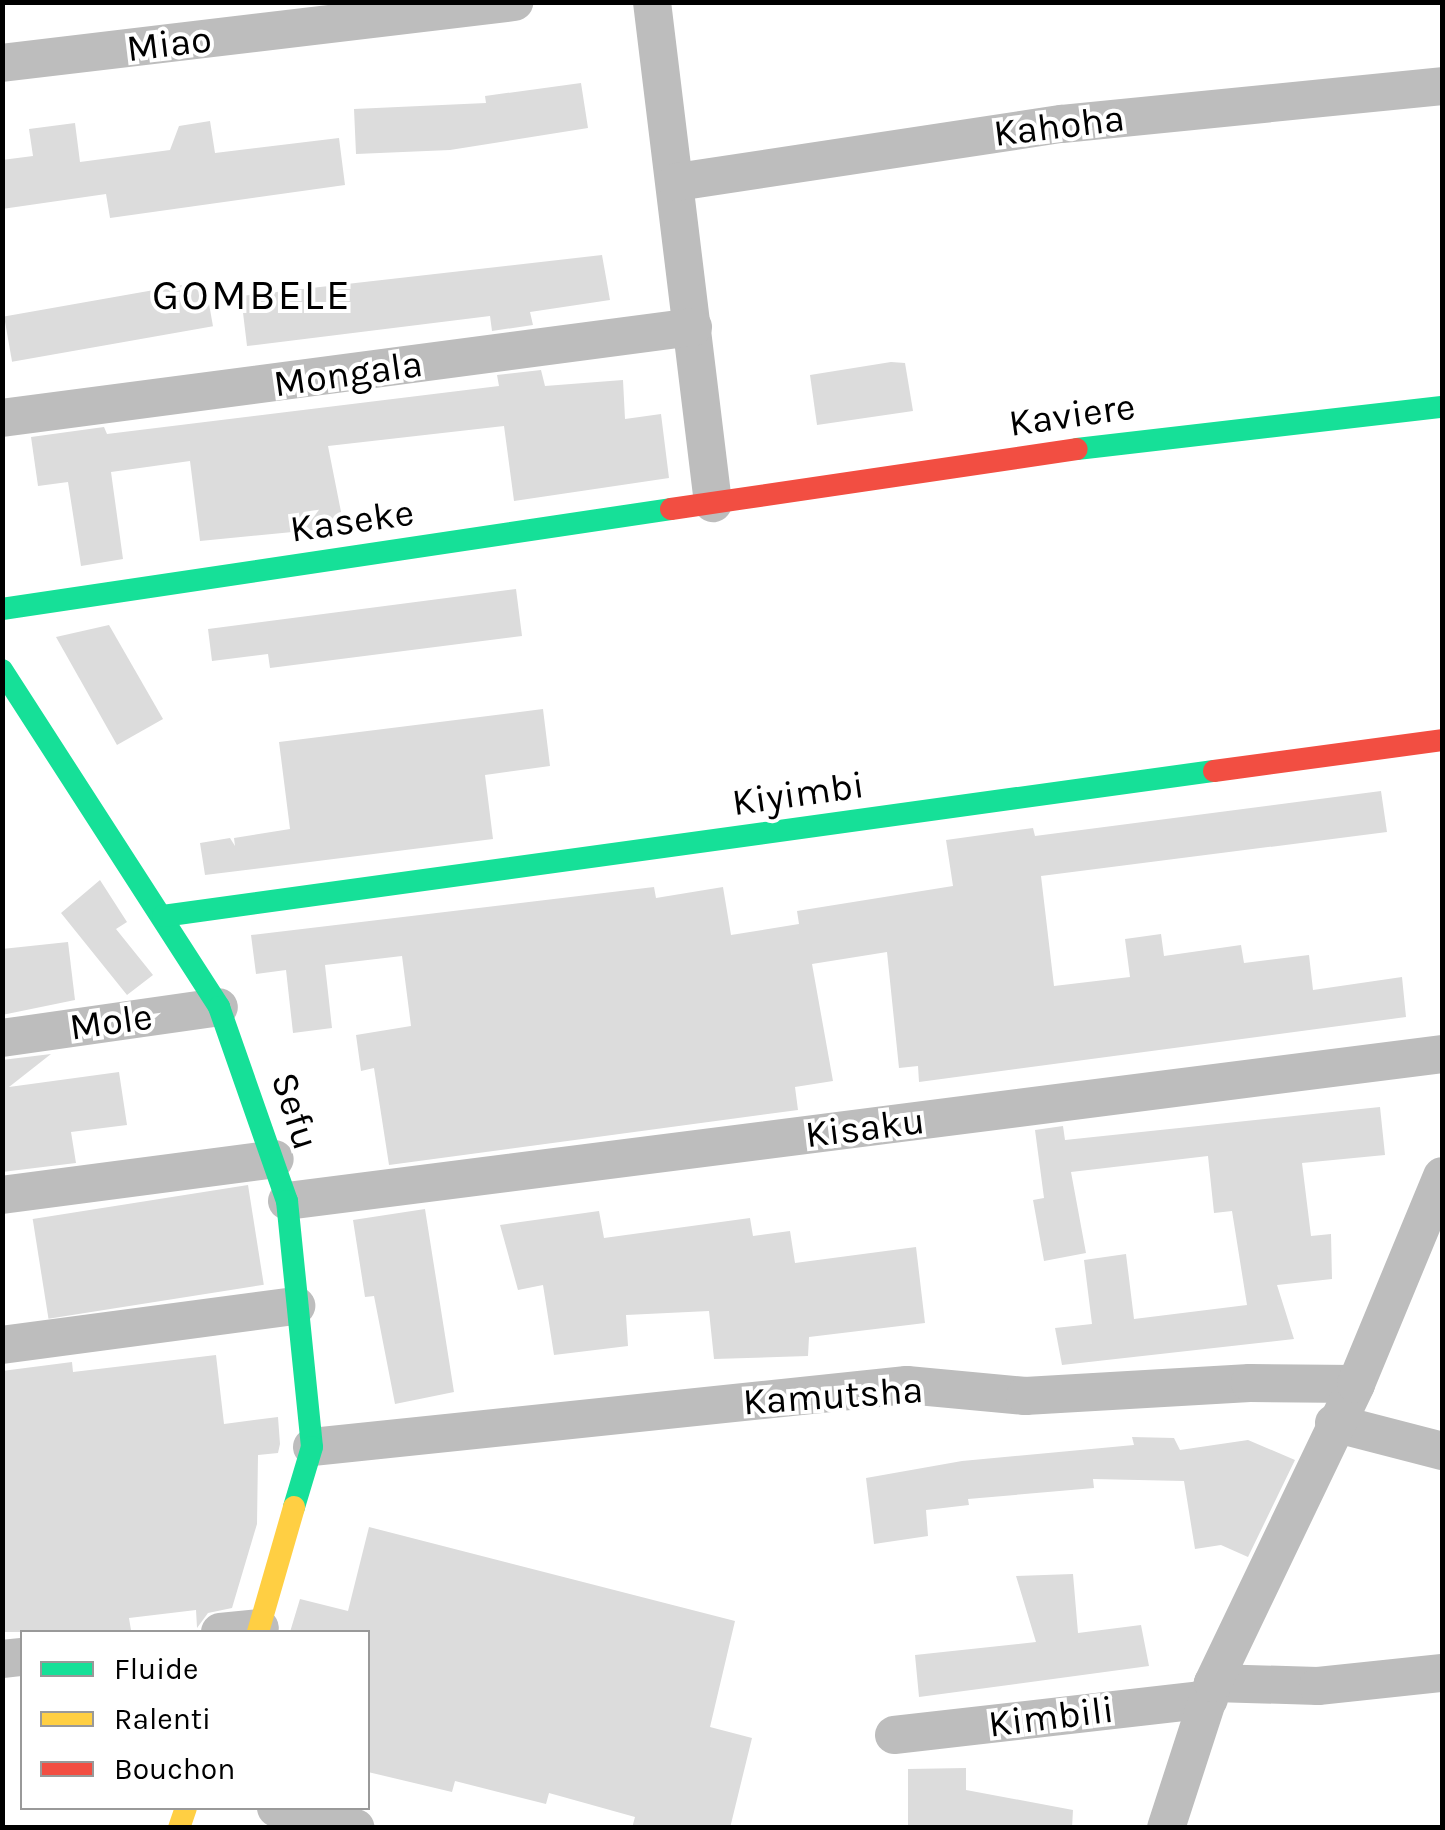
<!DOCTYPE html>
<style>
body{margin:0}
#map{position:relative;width:1445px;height:1830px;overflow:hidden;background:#fff;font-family:Karla,sans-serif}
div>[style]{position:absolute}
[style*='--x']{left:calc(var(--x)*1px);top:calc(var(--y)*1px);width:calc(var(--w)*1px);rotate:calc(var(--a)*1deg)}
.building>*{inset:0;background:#dcdcdc;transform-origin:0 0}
.street>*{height:38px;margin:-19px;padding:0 19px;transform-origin:19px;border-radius:19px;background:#bdbdbd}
.fast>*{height:22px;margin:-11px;padding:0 11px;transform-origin:11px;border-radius:11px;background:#16e098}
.slow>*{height:22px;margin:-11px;padding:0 11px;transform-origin:11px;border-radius:11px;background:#ffcf43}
.jam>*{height:22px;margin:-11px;padding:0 11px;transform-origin:11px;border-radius:11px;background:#f24e42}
span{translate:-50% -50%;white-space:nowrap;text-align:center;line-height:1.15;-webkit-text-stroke:8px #fff;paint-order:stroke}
.street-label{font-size:38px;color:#000}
.quarter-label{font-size:42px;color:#000;letter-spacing:2.5px}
.frame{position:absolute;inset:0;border:5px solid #000;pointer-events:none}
.legend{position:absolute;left:20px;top:1630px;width:350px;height:180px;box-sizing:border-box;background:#fff;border:2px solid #999;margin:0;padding:12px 18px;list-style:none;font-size:30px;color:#000}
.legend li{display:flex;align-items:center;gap:20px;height:50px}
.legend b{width:50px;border:2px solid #999}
</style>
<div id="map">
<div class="building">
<i style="clip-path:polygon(581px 83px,588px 128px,450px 150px,356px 154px,354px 109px,486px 103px,485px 96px)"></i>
<i style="clip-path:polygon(210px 121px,215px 153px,339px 138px,345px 185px,110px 218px,106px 194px,2px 209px,2px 160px,33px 156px,29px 129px,75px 123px,80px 162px,170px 150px,179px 126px)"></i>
<i style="clip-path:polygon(602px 255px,610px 300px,530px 312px,533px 325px,492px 331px,490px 316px,247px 346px,241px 296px)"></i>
<i style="left:205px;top:281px;width:46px;height:204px;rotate:80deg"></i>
<i style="clip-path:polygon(891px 362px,905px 363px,913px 411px,817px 425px,810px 375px)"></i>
<i style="clip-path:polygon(541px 370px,545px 386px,623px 380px,625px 419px,661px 414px,669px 478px,514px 501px,504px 426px,328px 446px,344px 527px,200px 541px,190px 461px,111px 472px,123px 559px,81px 566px,68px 482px,38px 486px,31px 437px,104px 427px,107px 434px,499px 386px,497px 375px)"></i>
<i style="clip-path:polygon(516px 589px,522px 636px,270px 668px,268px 654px,212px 661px,208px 629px)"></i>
<i style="clip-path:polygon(109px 625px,163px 719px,117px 745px,56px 637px)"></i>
<i style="clip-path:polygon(543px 709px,550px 766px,485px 775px,493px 839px,205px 875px,200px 843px,230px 838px,235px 846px,234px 838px,290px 829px,279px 742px)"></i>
<i style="clip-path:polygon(1381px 791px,1387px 832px,1041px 876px,1054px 986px,1130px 977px,1125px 939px,1161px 934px,1164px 956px,1241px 945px,1244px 963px,1309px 955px,1313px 990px,1402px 977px,1406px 1017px,919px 1082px,918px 1066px,899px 1068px,887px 952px,812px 964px,833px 1081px,795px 1087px,798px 1110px,389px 1165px,374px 1068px,361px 1071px,356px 1035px,411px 1026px,402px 956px,325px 965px,332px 1028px,293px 1033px,286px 970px,256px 974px,251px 935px,654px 887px,656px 898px,723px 887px,731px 935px,799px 924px,797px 911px,953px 886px,946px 840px,1033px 828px,1035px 836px)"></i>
<i style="clip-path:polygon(100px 880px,127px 922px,116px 929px,153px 975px,127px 995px,61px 913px)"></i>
<i style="clip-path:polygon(68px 942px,75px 1000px,2px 1015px,2px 949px)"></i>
<i style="clip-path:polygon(51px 1054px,9px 1087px,119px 1072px,127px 1125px,71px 1132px,76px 1163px,2px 1172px,2px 1060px)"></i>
<i style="clip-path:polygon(1380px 1107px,1385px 1155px,1302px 1163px,1311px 1236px,1331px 1234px,1332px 1279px,1277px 1285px,1294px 1339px,1062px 1365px,1055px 1328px,1092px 1324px,1084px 1260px,1126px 1254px,1134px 1319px,1247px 1305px,1232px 1211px,1214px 1213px,1208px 1156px,1071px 1172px,1086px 1253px,1044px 1261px,1033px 1200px,1044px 1198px,1035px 1130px,1063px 1126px,1065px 1140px)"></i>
<i style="left:248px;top:1185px;width:101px;height:218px;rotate:81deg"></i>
<i style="clip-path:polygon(425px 1209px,454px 1392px,395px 1404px,374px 1296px,365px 1297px,353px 1220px)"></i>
<i style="clip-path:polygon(599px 1211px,604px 1238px,750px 1218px,753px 1236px,790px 1231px,795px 1263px,916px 1247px,925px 1323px,809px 1337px,808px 1356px,714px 1359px,709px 1311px,626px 1315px,628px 1346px,554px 1355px,543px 1285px,518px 1290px,500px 1225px)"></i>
<i style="clip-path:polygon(216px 1355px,224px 1424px,278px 1417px,280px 1444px,278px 1453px,258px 1455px,257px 1524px,232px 1608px,208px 1613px,197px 1628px,196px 1610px,129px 1618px,131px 1630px,110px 1632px,2px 1632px,2px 1371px,72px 1362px,73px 1372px)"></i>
<i style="clip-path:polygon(1132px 1437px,1174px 1438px,1180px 1450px,1248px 1440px,1295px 1460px,1248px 1557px,1221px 1545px,1195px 1549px,1184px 1481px,1093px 1479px,1094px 1488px,968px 1499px,969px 1505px,926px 1510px,928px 1536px,874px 1544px,866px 1478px,962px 1461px,1134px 1445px)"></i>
<i style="clip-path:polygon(369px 1527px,735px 1621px,710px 1727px,752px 1738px,730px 1828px,632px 1828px,635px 1817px,549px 1793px,546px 1804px,455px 1781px,452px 1792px,368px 1772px,368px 1632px,290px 1632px,300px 1599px,348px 1611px)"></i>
<i style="clip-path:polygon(1073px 1574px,1078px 1633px,1141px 1625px,1149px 1666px,919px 1697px,915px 1655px,1036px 1642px,1016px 1576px)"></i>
<i style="clip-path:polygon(966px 1768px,966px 1790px,1073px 1810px,1072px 1828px,908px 1828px,908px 1769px)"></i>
</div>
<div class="street">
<i style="--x:652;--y:2;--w:505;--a:83.06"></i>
<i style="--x:2;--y:63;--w:516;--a:-6.79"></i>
<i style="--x:677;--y:182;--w:389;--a:-8.6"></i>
<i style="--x:1062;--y:124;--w:382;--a:-5.7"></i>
<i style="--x:2;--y:418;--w:697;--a:-7.5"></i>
<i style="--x:2;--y:1038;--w:219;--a:-8.1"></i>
<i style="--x:2;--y:1195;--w:275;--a:-7.5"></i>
<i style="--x:287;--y:1201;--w:1164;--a:-7.25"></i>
<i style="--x:2;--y:1345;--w:297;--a:-7.6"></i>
<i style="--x:1334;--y:1423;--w:112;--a:14.5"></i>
<i style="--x:312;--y:1447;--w:598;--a:-5.95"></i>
<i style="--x:907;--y:1385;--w:119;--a:5.3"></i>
<i style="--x:1025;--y:1396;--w:225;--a:-3.3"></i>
<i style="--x:1250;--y:1383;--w:106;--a:0.5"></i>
<i style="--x:220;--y:1632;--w:40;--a:-5.7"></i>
<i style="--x:2;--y:1659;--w:20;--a:-6"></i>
<i style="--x:1213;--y:1683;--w:105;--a:1.6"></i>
<i style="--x:1318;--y:1686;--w:125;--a:-6"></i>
<i style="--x:894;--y:1735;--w:317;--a:-6.5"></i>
<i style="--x:276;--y:1808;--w:82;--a:14"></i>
<i style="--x:1166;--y:1828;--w:152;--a:-72"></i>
<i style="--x:1213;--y:1683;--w:331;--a:-64.4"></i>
<i style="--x:1356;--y:1384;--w:225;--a:-67.5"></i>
</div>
<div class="fast">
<i style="--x:1077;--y:449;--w:367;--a:-6.6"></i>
<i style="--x:2;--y:609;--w:676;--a:-8.5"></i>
<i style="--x:2;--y:670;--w:401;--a:57.2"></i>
<i style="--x:219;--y:1007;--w:206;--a:70.7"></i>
<i style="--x:287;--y:1201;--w:247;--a:84.2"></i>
<i style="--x:312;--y:1447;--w:63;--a:106.7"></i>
<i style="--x:163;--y:916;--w:1061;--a:-7.86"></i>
</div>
<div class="slow">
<i style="--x:258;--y:1632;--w:130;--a:-73.9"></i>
<i style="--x:179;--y:1828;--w:21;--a:-71"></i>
</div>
<div class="jam">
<i style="--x:671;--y:509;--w:410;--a:-8.4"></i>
<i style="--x:1214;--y:771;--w:230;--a:-7.7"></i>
</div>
<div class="street-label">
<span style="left:169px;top:44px;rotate:-7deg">Miao</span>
<span style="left:1059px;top:126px;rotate:-7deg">Kahoha</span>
<span style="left:348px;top:374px;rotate:-8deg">Mongala</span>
<span style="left:1072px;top:415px;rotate:-8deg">Kaviere</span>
<span style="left:352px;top:521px;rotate:-8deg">Kaseke</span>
<span style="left:798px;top:794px;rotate:-8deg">Kiyimbi</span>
<span style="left:111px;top:1022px;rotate:-8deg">Mole</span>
<span style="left:295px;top:1111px;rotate:72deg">Sefu</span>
<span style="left:865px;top:1128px;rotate:-7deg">Kisaku</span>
<span style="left:833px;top:1396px;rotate:-4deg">Kamutsha</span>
<span style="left:1051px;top:1717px;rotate:-7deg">Kimbili</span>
</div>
<div class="quarter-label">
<span style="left:252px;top:295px">GOMBELE</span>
</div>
<div class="frame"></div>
<ul class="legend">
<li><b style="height:12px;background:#16e098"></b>Fluide</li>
<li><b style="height:12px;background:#ffcf43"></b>Ralenti</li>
<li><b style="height:12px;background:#f24e42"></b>Bouchon</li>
</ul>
</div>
